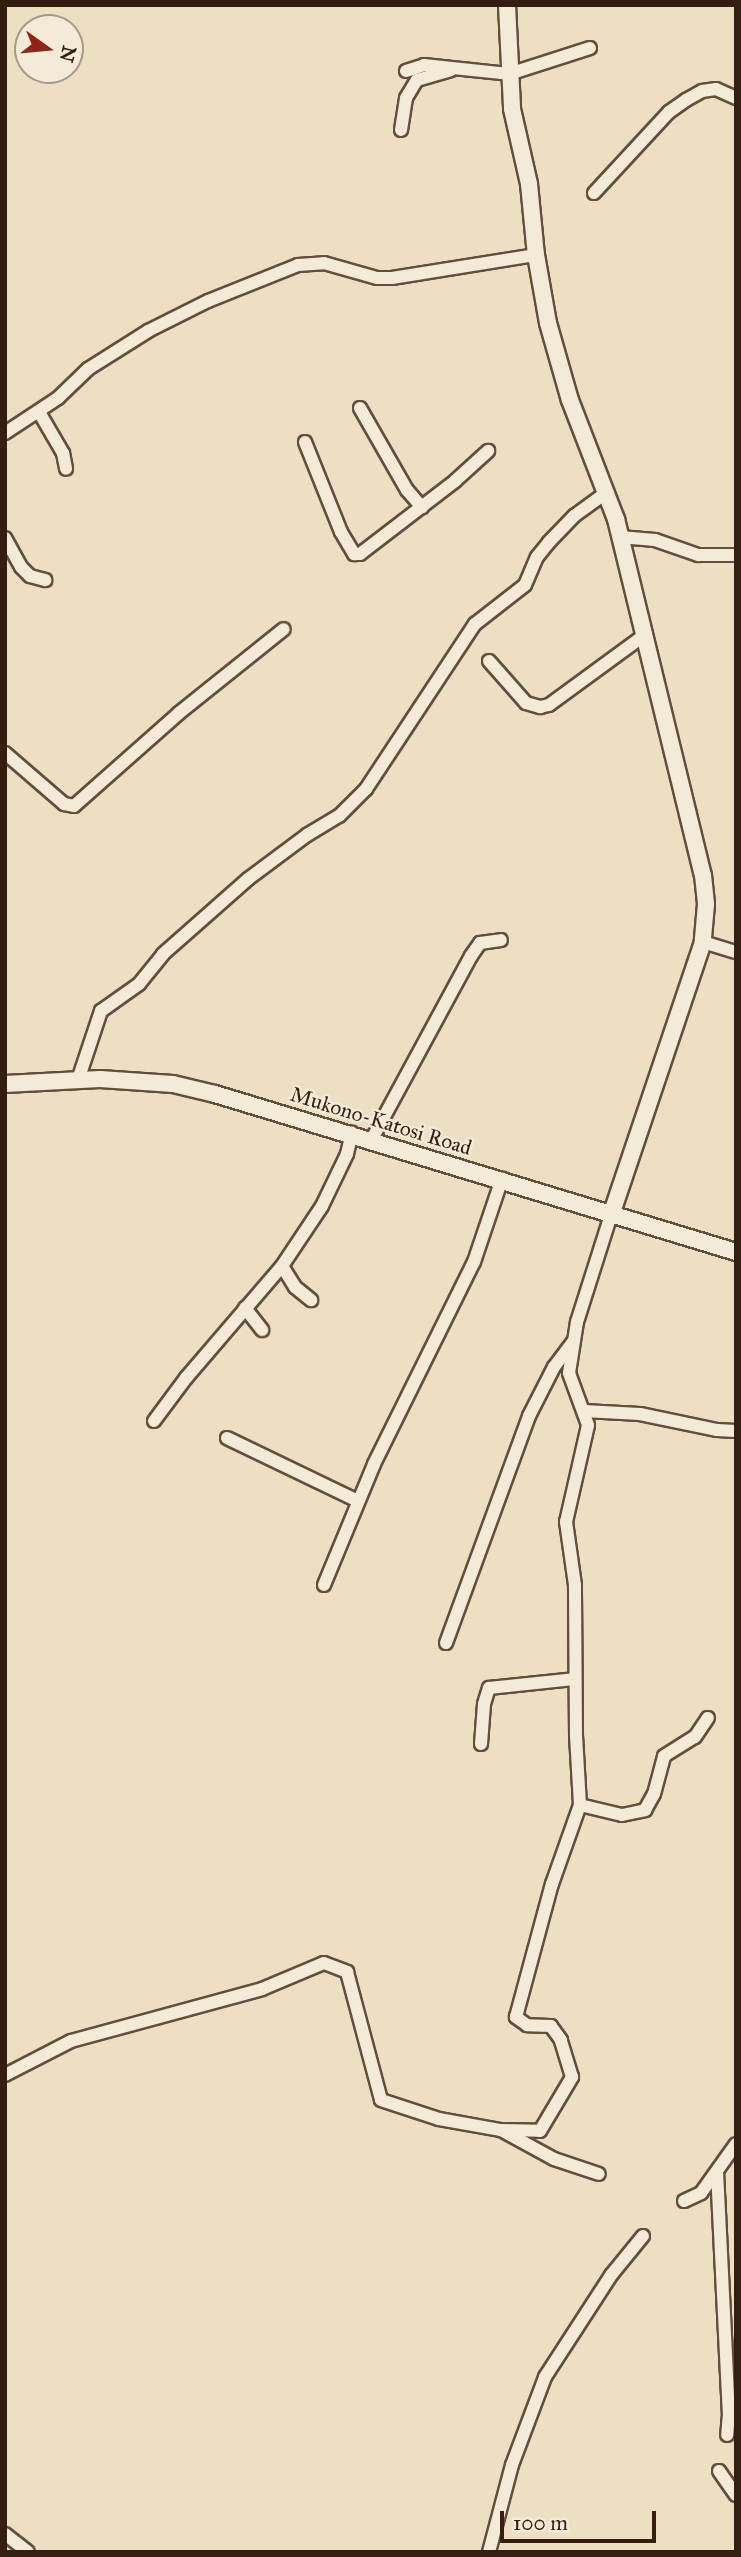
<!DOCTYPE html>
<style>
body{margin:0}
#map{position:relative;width:741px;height:2557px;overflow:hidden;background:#eddfc2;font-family:"IM FELL Great Primer",serif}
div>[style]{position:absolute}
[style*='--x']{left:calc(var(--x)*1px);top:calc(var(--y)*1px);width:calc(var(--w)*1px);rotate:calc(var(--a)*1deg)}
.roads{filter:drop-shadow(2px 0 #634e3e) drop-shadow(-2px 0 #634e3e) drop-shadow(0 2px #634e3e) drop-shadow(0 -2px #634e3e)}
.street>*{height:12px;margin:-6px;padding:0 6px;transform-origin:6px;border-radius:6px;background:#f3ead7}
.secondary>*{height:16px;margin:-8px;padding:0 8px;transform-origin:8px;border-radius:8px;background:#f3ead7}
span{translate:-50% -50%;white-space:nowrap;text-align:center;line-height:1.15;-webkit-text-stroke:5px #f3ead7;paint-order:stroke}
.street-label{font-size:21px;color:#351d12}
.frame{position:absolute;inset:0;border:7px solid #351d12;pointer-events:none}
.north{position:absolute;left:14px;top:14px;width:70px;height:70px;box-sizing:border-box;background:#f3ead7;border:2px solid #a79888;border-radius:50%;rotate:105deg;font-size:19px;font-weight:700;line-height:28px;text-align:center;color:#351d12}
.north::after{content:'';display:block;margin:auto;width:24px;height:32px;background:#8f2418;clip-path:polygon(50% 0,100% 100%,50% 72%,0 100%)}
.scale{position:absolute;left:500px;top:2511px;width:156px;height:32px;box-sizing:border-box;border:4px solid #351d12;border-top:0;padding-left:9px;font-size:21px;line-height:24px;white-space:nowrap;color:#351d12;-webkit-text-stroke:5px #f3ead7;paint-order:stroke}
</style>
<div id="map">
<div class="roads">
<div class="street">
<i style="--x:406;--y:71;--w:19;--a:-18"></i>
<i style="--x:424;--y:65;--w:85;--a:6"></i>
<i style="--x:509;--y:74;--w:85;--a:-17.8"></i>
<i style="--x:401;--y:130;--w:32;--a:-81"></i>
<i style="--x:406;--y:98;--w:21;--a:-59"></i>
<i style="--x:417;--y:80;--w:35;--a:-16"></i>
<i style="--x:594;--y:193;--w:110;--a:-47.2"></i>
<i style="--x:669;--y:112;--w:21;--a:-35"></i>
<i style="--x:686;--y:100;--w:18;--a:-29"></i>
<i style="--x:702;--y:91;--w:14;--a:-8"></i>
<i style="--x:716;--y:89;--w:22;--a:24"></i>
<i style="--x:360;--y:408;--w:95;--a:60.2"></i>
<i style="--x:407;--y:490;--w:23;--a:49"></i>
<i style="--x:39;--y:412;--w:48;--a:59.7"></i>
<i style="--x:63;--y:453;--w:16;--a:79"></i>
<i style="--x:5;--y:433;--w:64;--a:-33.4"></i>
<i style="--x:58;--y:398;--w:42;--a:-44"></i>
<i style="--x:88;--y:369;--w:71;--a:-32.3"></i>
<i style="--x:148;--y:331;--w:67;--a:-26.6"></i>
<i style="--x:208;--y:301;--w:97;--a:-21.8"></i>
<i style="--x:298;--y:265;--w:26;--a:-4"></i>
<i style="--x:324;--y:263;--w:55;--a:15.8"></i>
<i style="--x:377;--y:278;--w:15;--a:0"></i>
<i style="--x:392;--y:278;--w:146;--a:-9.1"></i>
<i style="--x:305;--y:442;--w:97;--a:68.2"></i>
<i style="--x:341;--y:532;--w:26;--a:59"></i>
<i style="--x:354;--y:554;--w:6;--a:0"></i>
<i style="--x:360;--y:554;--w:120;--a:-37.5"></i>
<i style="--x:455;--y:481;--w:45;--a:-42.3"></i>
<i style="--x:620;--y:537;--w:35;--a:5"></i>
<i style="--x:655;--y:540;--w:46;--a:19.2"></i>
<i style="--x:698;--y:555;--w:38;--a:0"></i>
<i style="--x:5;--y:538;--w:33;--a:61"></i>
<i style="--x:21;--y:567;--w:13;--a:45"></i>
<i style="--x:30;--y:576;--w:16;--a:15"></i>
<i style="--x:489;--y:661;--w:56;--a:48.6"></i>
<i style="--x:526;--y:703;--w:15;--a:16"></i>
<i style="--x:540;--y:707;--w:9;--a:-13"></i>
<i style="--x:549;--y:705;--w:120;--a:-36.2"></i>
<i style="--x:5;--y:753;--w:78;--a:40.8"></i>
<i style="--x:64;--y:804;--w:10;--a:11"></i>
<i style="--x:74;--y:806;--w:140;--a:-41.5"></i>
<i style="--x:179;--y:713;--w:134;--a:-38.7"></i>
<i style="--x:703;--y:942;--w:34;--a:17"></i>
<i style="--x:78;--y:1080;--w:73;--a:-71.6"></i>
<i style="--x:101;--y:1011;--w:47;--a:-35.4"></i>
<i style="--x:139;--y:984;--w:38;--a:-51"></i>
<i style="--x:163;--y:954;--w:113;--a:-41.4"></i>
<i style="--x:248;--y:879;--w:74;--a:-36.7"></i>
<i style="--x:307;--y:835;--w:37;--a:-31"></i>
<i style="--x:339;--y:816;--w:38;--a:-45"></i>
<i style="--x:366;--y:789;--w:198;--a:-56.6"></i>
<i style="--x:475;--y:624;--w:63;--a:-38"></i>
<i style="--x:525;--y:585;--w:30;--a:-67"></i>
<i style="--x:537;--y:557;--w:19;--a:-51"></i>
<i style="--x:549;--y:542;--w:36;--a:-46"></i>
<i style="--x:574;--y:516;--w:39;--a:-36"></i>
<i style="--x:372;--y:1139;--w:208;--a:-61.6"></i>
<i style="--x:471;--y:956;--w:16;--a:-55"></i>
<i style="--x:480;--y:943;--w:21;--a:-8"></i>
<i style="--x:282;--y:1266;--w:72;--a:-56.3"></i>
<i style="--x:322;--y:1206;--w:58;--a:-64.3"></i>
<i style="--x:347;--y:1154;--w:22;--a:-77"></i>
<i style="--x:245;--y:1308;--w:28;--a:52"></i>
<i style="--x:584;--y:1411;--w:56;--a:3.1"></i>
<i style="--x:640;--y:1414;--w:79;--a:11.7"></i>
<i style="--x:717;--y:1430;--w:19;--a:3"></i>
<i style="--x:154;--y:1421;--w:54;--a:-53.3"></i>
<i style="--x:186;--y:1378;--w:148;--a:-49.4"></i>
<i style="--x:282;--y:1266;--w:25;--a:58"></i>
<i style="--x:295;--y:1287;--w:21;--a:39"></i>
<i style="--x:227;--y:1438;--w:145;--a:25.7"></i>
<i style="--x:324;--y:1585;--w:131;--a:-67.5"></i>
<i style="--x:374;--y:1464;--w:225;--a:-63.7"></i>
<i style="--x:474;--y:1262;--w:88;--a:-71.4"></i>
<i style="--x:446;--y:1643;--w:242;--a:-69.9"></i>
<i style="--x:529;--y:1416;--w:55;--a:-63"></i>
<i style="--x:554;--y:1367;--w:31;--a:-53"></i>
<i style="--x:481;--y:1744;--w:40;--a:-85.7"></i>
<i style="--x:484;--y:1704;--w:17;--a:-73"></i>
<i style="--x:489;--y:1688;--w:85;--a:-6"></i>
<i style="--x:580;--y:1805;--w:43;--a:13.4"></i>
<i style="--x:622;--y:1815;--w:24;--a:-12"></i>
<i style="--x:645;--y:1810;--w:18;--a:-61"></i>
<i style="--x:654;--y:1794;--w:39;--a:-75"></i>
<i style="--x:664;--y:1756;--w:36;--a:-32"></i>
<i style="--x:695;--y:1737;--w:23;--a:-56"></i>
<i style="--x:5;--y:2075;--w:74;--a:-27.3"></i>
<i style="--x:71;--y:2041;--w:198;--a:-15.2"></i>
<i style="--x:262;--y:1989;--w:67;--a:-22.8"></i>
<i style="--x:324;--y:1963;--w:25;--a:21"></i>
<i style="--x:347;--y:1972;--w:132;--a:75.1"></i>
<i style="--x:381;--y:2100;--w:61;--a:18.1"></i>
<i style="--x:439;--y:2119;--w:63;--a:10.1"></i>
<i style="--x:501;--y:2130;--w:60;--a:28.7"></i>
<i style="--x:554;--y:2159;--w:47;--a:18.4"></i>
<i style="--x:501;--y:2130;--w:39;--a:1"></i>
<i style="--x:540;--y:2131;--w:63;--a:-59.3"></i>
<i style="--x:572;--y:2077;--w:39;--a:-107"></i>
<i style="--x:561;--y:2040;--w:17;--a:-126"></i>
<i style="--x:551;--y:2026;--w:24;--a:-178"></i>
<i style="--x:527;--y:2025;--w:14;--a:-144"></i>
<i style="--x:516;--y:2017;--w:138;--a:-74.9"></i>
<i style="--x:552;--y:1884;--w:84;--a:-70.5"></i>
<i style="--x:580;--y:1805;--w:70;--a:-93.3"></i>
<i style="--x:576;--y:1735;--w:150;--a:-90.4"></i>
<i style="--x:575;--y:1585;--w:64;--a:-98.1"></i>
<i style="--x:566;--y:1522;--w:99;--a:-77.2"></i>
<i style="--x:588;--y:1425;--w:55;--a:-110.1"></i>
<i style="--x:569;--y:1373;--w:52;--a:-81.1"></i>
<i style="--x:577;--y:1322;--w:112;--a:-72.4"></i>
<i style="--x:717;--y:2171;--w:243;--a:87.2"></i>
<i style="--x:729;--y:2414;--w:21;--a:95"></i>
<i style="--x:684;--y:2201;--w:19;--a:-25"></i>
<i style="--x:701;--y:2193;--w:60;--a:-54.5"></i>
<i style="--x:719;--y:2471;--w:29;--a:55"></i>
<i style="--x:5;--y:2534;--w:29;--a:38"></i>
<i style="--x:489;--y:2552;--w:90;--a:-75.2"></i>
<i style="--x:512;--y:2465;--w:94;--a:-69.4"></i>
<i style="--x:545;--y:2377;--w:123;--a:-57"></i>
<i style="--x:612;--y:2274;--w:49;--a:-50.8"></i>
</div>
<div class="secondary">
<i style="--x:507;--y:5;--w:104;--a:87.2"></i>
<i style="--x:512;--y:109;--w:77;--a:77.2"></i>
<i style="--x:529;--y:184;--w:71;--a:84.4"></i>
<i style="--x:536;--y:255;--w:69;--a:80"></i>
<i style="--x:548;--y:323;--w:80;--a:74.1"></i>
<i style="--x:570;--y:400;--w:128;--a:68.9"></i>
<i style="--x:616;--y:519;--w:366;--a:76.3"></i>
<i style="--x:703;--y:875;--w:29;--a:84"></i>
<i style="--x:706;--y:904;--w:38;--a:95"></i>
<i style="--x:703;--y:942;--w:288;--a:108.6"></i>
<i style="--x:5;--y:1084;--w:95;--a:-3"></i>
<i style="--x:100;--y:1079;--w:73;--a:3.9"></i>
<i style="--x:173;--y:1084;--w:43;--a:13.4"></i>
<i style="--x:215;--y:1094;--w:544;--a:16.87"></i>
</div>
</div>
<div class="street-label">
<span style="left:381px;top:1121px;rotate:17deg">Mukono-Katosi Road</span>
</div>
<div class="frame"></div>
<div class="north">N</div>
<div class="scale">100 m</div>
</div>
